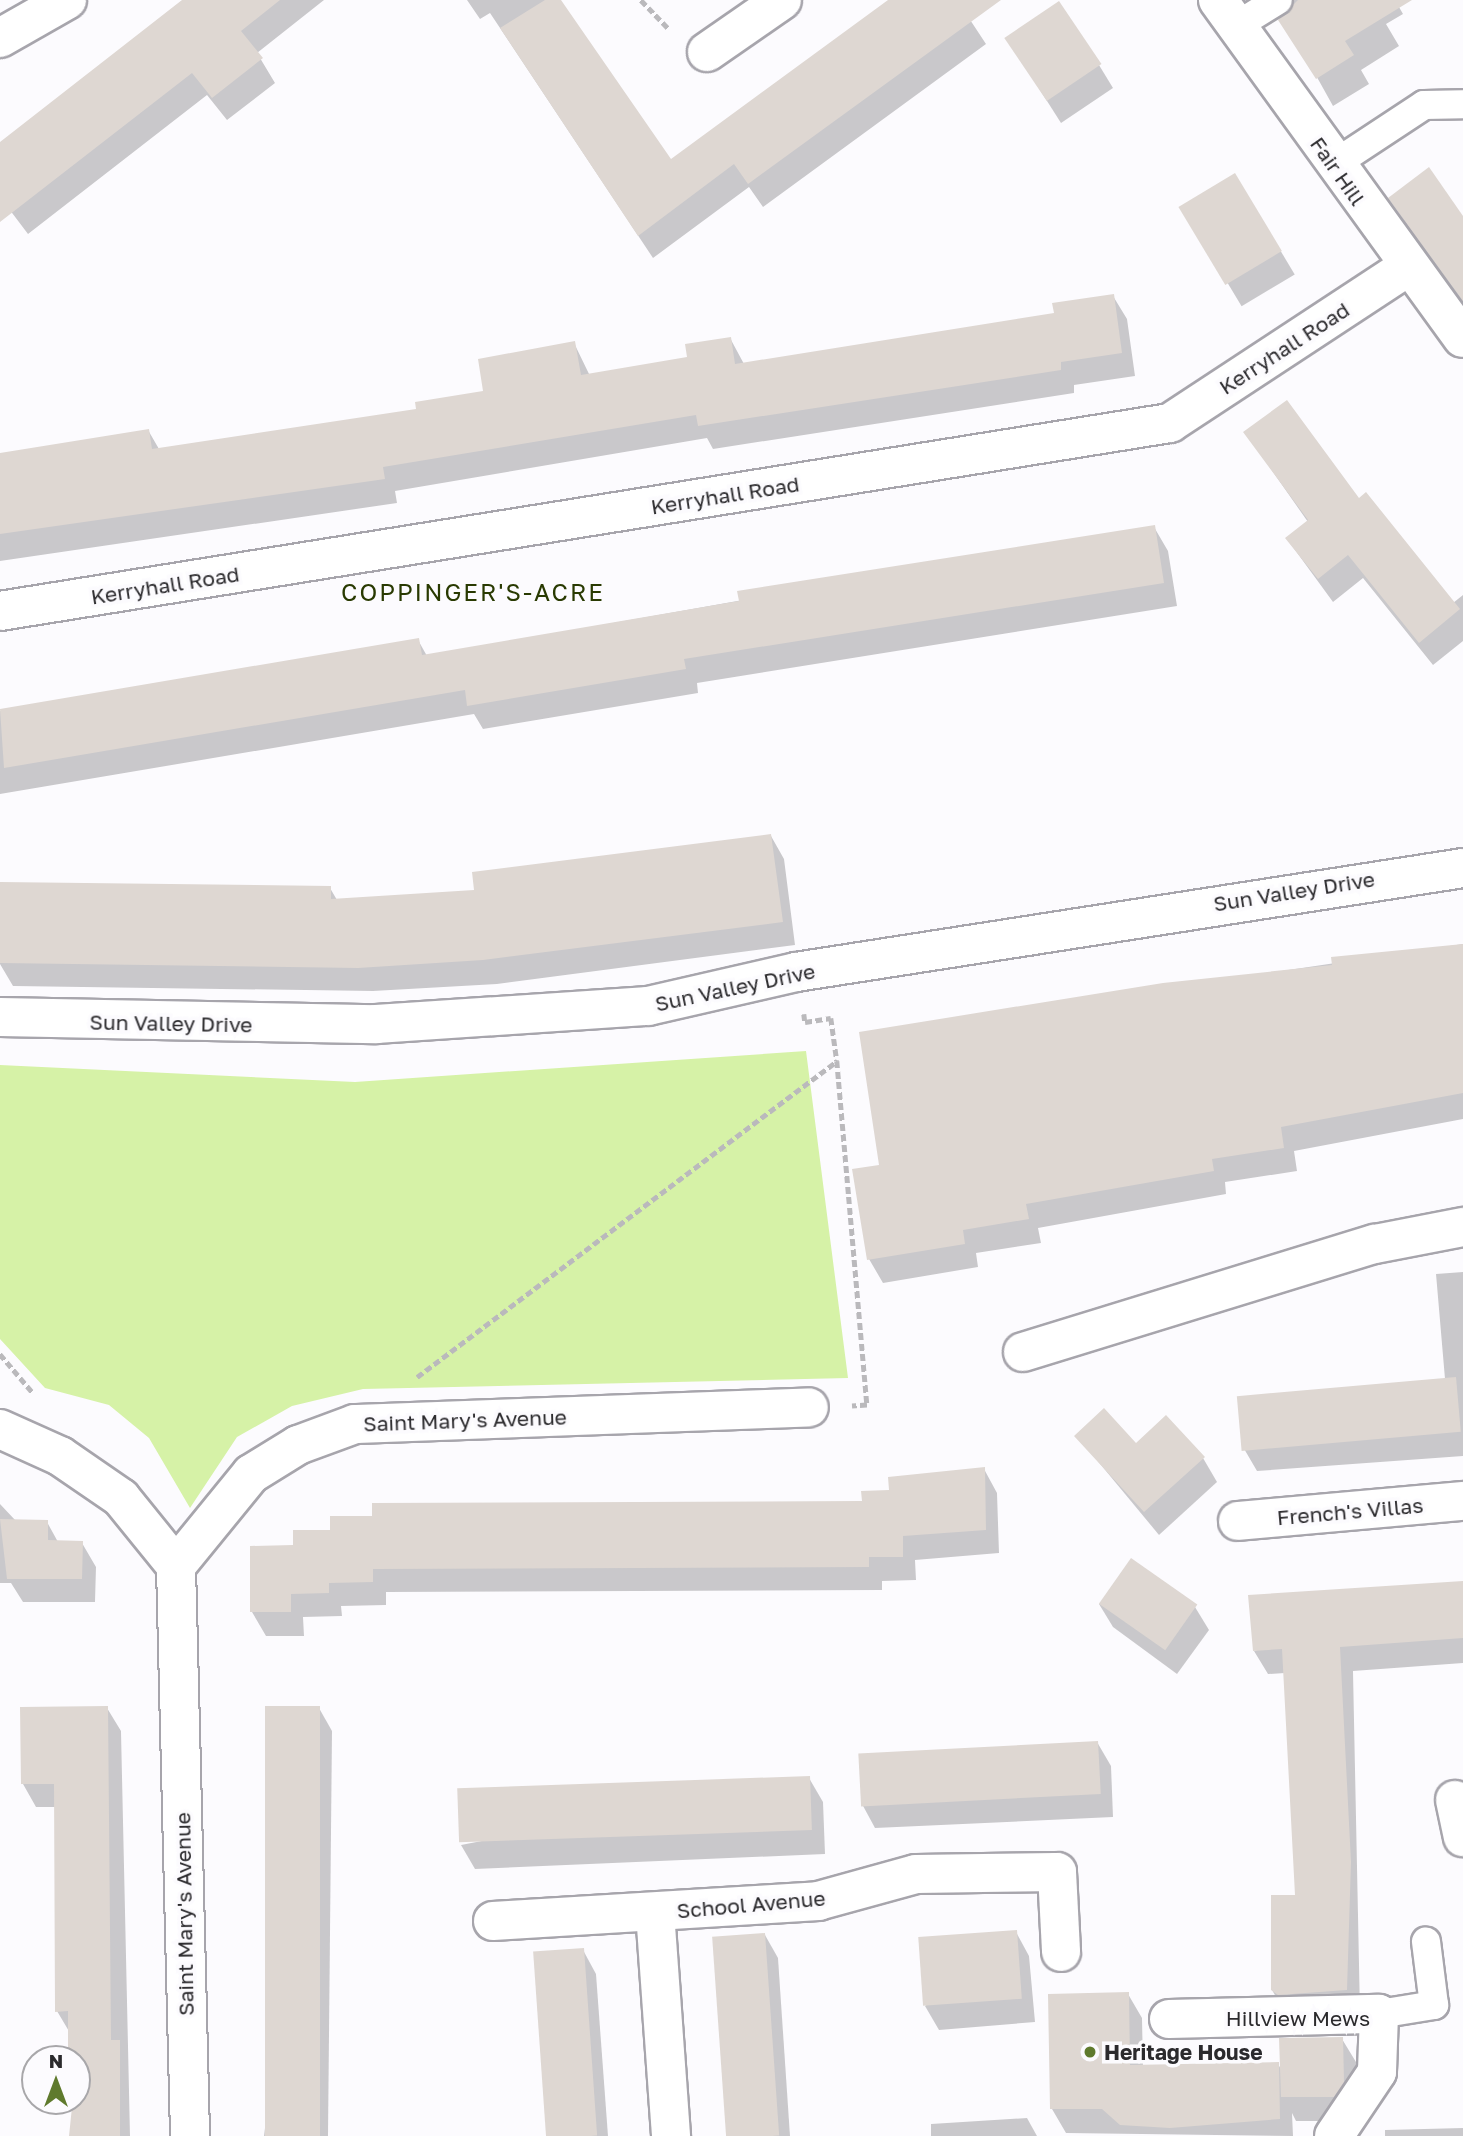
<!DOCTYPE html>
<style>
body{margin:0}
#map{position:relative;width:1463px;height:2136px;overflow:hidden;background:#fcfbfe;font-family:"Golos Text",sans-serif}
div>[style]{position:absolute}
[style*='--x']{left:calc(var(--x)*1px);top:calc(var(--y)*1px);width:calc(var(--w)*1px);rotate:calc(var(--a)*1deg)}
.green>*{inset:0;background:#d6f2a7}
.shadow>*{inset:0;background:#0003;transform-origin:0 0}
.building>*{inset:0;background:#ded7d2;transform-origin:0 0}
.path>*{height:4.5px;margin-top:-2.25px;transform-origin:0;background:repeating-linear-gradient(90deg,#bab9bc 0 7px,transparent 0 10.5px)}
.roads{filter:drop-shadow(2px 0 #a7a5ac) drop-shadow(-2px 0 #a7a5ac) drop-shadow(0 2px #a7a5ac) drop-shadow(0 -2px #a7a5ac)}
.service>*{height:28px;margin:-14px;padding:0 14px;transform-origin:14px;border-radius:14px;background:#fff}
.minor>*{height:38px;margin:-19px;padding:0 19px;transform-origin:19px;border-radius:19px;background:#fff}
.tertiary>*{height:38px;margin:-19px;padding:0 19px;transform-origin:19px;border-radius:19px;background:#fff}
.dots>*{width:19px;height:19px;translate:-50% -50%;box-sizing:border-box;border:4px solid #fcfbfe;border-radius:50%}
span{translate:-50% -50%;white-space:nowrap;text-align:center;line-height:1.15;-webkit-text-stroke:7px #fcfbfe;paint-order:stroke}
.street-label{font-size:21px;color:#2b2a2d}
.poi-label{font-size:21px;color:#2b2a2d;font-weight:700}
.left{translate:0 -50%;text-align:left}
.quarter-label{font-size:24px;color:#293a02;letter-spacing:2px}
.north{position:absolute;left:21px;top:2045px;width:70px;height:70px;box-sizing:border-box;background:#fcfbfe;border:2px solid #a8a7aa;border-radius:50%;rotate:0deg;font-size:19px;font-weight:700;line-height:28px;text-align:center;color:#2b2a2d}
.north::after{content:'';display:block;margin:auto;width:24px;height:32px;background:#5f7a2d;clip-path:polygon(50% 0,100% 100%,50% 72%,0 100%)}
</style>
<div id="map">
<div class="green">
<i style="clip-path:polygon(806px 1051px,848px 1378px,363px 1389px,292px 1406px,237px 1437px,190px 1508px,149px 1438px,109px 1405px,45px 1388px,0 1339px,0 1065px,355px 1082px)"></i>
</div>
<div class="shadow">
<i style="clip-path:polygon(183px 0,324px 0,257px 53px,275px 83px,227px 120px,207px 95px,28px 234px,0 197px,0 144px)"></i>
<i style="clip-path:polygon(467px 0,559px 0,671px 162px,892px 0,957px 0,986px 44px,763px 207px,749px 187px,653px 258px,490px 13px,480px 19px)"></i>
<i style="clip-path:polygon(1274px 0,1395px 0,1403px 14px,1386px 24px,1399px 46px,1361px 70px,1369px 84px,1333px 106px)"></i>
<i style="clip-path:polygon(1007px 38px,1099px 65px,1113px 88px,1061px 123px)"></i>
<i style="left:1235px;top:175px;width:116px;height:62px;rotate:59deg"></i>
<i style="clip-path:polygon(1391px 198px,1463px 217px,1463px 310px,1413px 236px)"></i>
<i style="clip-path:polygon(1113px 296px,1127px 319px,1135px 376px,1074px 385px,1074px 393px,713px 449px,707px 438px,395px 491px,397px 503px,0 561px,0 469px,148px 430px,159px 449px,418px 411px,485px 392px,574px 343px,590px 376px,689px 358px,730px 338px,744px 364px,1056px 315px)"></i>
<i style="clip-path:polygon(1245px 432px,1358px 501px,1453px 603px,1463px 595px,1463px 641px,1433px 665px,1363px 578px,1333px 602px,1287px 539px,1308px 522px)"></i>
<i style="clip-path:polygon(1154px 527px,1168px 551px,1177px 606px,697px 683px,698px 693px,483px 729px,474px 714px,0 794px,0 711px,418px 640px,427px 656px)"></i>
<i style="clip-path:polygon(771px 836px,784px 859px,795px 945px,497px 984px,373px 991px,13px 986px,0 964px,0 884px,330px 888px,337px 900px,476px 892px)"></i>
<i style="clip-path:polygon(1463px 944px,1463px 1119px,1294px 1151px,1297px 1171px,1225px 1182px,1226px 1194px,1038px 1228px,1041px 1243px,976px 1253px,978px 1267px,883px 1283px,869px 1259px,881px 1167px,861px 1034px)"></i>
<i style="clip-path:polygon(1463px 1272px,1463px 1456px,1257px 1471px,1243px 1447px,1445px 1379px,1436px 1274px)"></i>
<i style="clip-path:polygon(1077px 1436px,1203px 1458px,1217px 1482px,1159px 1535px)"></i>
<i style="clip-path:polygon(984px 1469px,997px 1493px,999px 1553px,915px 1560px,916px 1580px,882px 1581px,882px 1590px,386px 1592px,386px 1605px,341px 1606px,342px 1616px,303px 1617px,304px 1636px,266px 1636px,252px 1612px,295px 1547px,331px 1532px,864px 1502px)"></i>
<i style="clip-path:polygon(0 1504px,16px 1521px,47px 1522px,58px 1542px,82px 1543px,96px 1567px,95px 1602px,23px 1602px,11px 1583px,0 1583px)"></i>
<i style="clip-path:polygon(1463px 1583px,1463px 1663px,1353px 1671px,1360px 2013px,1286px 2014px,1272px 1990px,1296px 1897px,1285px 1673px,1268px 1674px,1254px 1651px)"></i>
<i style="clip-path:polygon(1099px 1604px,1195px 1607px,1209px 1630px,1177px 1674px,1113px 1627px)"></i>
<i style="clip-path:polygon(107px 1708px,121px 1731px,130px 2136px,70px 2136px,77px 2059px,70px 2059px,70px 2033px,57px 2011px,56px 1807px,36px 1807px,23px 1784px)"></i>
<i style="clip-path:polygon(319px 1708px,332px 1731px,328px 2136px,264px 2136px)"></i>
<i style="clip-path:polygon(1097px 1742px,1111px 1766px,1113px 1817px,875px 1828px,862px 1804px)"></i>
<i style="clip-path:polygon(809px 1778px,823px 1802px,825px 1854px,475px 1869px,461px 1845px)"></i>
<i style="clip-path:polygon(1016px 1932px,1029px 1956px,1035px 2022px,939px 2030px,925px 2006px)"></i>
<i style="clip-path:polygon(765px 1935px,778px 1958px,790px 2136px,727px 2136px)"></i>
<i style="clip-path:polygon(583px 1950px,596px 1974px,608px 2136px,548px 2136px)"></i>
<i style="clip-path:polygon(1128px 1994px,1142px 2018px,1143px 2067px,1278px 2064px,1282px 2071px,1342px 2039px,1356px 2062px,1357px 2106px,1347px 2121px,1296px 2121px,1292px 2113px,1293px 2136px,1066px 2133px,1052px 2109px)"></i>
<i style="clip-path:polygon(1027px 2118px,1037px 2136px,931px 2136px,931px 2124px)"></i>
<i style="clip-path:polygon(1463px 2128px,1463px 2136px,1385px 2136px,1385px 2130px)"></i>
</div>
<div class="building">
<i style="clip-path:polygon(182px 0,280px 0,241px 31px,263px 58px,212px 98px,192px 73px,0 222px,0 142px)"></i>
<i style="clip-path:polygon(545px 0,561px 0,671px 159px,888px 0,1001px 0,748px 184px,734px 164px,638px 236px,500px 28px)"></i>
<i style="clip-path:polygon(1412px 0,1345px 41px,1354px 55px,1316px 79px,1278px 20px,1298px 0)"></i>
<i style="left:1059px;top:1px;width:76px;height:66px;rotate:56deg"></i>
<i style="clip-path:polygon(1429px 167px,1463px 216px,1463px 301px,1388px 198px)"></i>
<i style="left:1235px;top:173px;width:91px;height:66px;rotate:59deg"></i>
<i style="clip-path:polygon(1114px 294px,1122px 353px,1061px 362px,1061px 370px,698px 426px,696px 415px,383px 467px,385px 479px,0 534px,0 453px,149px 429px,152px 449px,416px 409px,415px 402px,483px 391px,478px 359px,575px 341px,581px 375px,687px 357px,685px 344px,731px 337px,735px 364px,1054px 313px,1052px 303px)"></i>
<i style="clip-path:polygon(1287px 400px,1359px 498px,1366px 492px,1460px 609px,1419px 643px,1348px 555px,1318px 579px,1285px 538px,1308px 520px,1243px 432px)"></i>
<i style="clip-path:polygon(1155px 525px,1164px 583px,684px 659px,686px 669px,467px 706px,465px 690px,4px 768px,0 709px,419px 638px,422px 655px,739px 601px,737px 591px)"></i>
<i style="clip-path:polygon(771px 834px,783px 922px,483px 960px,358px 968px,0 963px,0 882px,331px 886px,331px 899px,474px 890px,472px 872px)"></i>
<i style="clip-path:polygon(1463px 944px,1463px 1093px,1281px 1127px,1284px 1148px,1212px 1159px,1214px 1171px,1026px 1204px,1029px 1219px,963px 1230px,965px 1244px,867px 1260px,852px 1169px,879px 1165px,859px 1032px,1163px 983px,1332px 965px,1331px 957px)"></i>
<i style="left:1456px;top:1377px;width:55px;height:220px;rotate:85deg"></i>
<i style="clip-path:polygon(1104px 1408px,1136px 1443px,1166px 1415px,1205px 1457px,1144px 1512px,1074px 1436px)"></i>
<i style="clip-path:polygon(985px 1467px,986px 1530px,903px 1536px,903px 1557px,869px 1557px,869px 1567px,373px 1569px,373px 1582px,329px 1583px,329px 1593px,291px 1594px,291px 1612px,250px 1612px,250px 1546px,293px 1545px,293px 1530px,330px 1530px,330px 1516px,372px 1516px,372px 1503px,862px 1501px,861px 1491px,889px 1490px,888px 1477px)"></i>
<i style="clip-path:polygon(0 1519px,48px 1520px,48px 1540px,83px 1541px,82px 1579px,7px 1579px)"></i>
<i style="left:1131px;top:1558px;width:81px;height:56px;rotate:35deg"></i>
<i style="clip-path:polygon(1463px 1581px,1463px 1638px,1340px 1647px,1351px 1862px,1347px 1990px,1278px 1995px,1271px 1990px,1271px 1895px,1295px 1895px,1282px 1649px,1253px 1651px,1248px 1595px)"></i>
<i style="clip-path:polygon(108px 1706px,111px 2040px,120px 2040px,120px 2136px,69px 2136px,77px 2059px,68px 2059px,68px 2011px,55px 2012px,54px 1784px,21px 1784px,20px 1707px)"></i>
<i style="left:265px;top:1706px;width:55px;height:430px"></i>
<i style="left:1098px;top:1741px;width:53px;height:240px;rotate:87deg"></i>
<i style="left:810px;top:1776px;width:54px;height:353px;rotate:88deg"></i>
<i style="left:1017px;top:1930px;width:69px;height:99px;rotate:86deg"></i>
<i style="left:765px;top:1933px;width:203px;height:53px;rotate:86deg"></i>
<i style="left:584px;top:1948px;width:188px;height:51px;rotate:86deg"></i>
<i style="clip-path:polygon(1129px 1992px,1130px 2065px,1279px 2062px,1280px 2119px,1170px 2128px,1120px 2125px,1102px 2109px,1050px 2109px,1048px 1994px)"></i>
<i style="clip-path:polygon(1343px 2037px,1344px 2082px,1334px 2097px,1281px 2097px,1279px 2038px)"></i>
</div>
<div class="path">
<i style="--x:641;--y:0;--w:40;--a:46"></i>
<i style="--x:804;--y:1014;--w:8;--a:83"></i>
<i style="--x:805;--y:1022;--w:26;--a:-9"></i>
<i style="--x:831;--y:1018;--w:43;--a:82.1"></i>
<i style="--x:837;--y:1061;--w:345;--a:85"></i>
<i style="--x:867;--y:1405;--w:15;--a:176"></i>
<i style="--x:0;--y:1354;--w:52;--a:49.6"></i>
<i style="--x:417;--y:1377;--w:526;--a:-36.96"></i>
</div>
<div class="roads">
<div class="service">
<i style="--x:1236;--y:26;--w:49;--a:-31.8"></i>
<i style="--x:1333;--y:165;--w:109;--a:-33.4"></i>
<i style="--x:1424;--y:105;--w:39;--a:-1"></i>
<i style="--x:1379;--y:2014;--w:56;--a:-9.3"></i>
<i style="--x:1434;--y:2005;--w:64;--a:-97.2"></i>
</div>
<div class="minor">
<i style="--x:1218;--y:0;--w:417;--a:54.1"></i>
<i style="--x:0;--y:38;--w:77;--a:-29.6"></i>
<i style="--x:707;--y:52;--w:91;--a:-34.7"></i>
<i style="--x:0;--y:611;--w:1185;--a:-9.13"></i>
<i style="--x:1170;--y:423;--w:282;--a:-33.3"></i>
<i style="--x:1023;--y:1352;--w:368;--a:-17.1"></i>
<i style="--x:1375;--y:1244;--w:90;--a:-10.9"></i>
<i style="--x:0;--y:1429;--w:66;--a:24.2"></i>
<i style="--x:60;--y:1456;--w:74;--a:34.5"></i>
<i style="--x:121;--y:1498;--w:87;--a:51"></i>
<i style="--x:176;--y:1566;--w:570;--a:88.59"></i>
<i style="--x:1238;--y:1521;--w:226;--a:-5.1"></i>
<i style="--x:176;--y:1566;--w:119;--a:-50.8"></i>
<i style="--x:251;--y:1474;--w:55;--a:-31.7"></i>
<i style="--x:298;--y:1445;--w:61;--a:-20.2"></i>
<i style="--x:355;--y:1424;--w:454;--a:-2.1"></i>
<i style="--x:1455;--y:1800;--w:38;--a:78"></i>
<i style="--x:655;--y:1912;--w:225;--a:85.9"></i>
<i style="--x:493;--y:1921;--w:326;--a:-3.5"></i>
<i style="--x:818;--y:1901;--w:102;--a:-15.4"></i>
<i style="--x:916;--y:1874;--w:141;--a:-0.8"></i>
<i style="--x:1057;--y:1872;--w:80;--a:87.1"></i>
<i style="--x:1169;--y:2019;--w:210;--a:-1.4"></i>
<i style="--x:1379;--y:2014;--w:58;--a:92"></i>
<i style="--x:1377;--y:2072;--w:77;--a:123.9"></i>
</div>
<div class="tertiary">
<i style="--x:0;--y:1017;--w:376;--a:1.1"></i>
<i style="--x:376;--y:1024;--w:273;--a:-3.8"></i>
<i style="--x:648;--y:1006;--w:152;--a:-12.9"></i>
<i style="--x:796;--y:972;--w:675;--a:-8.86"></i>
</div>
</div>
<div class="dots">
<i style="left:1090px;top:2052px;background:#5f7a2d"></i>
</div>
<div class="street-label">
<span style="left:1338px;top:171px;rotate:55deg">Fair Hill</span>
<span style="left:1284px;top:348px;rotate:-33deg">Kerryhall Road</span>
<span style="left:725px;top:495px;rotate:-9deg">Kerryhall Road</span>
<span style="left:165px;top:585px;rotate:-9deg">Kerryhall Road</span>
<span style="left:1294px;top:891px;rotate:-9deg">Sun Valley Drive</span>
<span style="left:735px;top:987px;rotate:-12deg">Sun Valley Drive</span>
<span style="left:171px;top:1023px;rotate:1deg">Sun Valley Drive</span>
<span style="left:465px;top:1420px;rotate:-2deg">Saint Mary's Avenue</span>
<span style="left:1350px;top:1511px;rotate:-5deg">French's Villas</span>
<span style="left:751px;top:1904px;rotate:-5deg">School Avenue</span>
<span style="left:184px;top:1914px;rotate:-91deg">Saint Mary's Avenue</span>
<span style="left:1298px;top:2018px">Hillview Mews</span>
</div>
<div class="poi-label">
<span class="left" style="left:1104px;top:2052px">Heritage House</span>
</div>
<div class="quarter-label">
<span style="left:473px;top:592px">COPPINGER'S-ACRE</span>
</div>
<div class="north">N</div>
</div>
